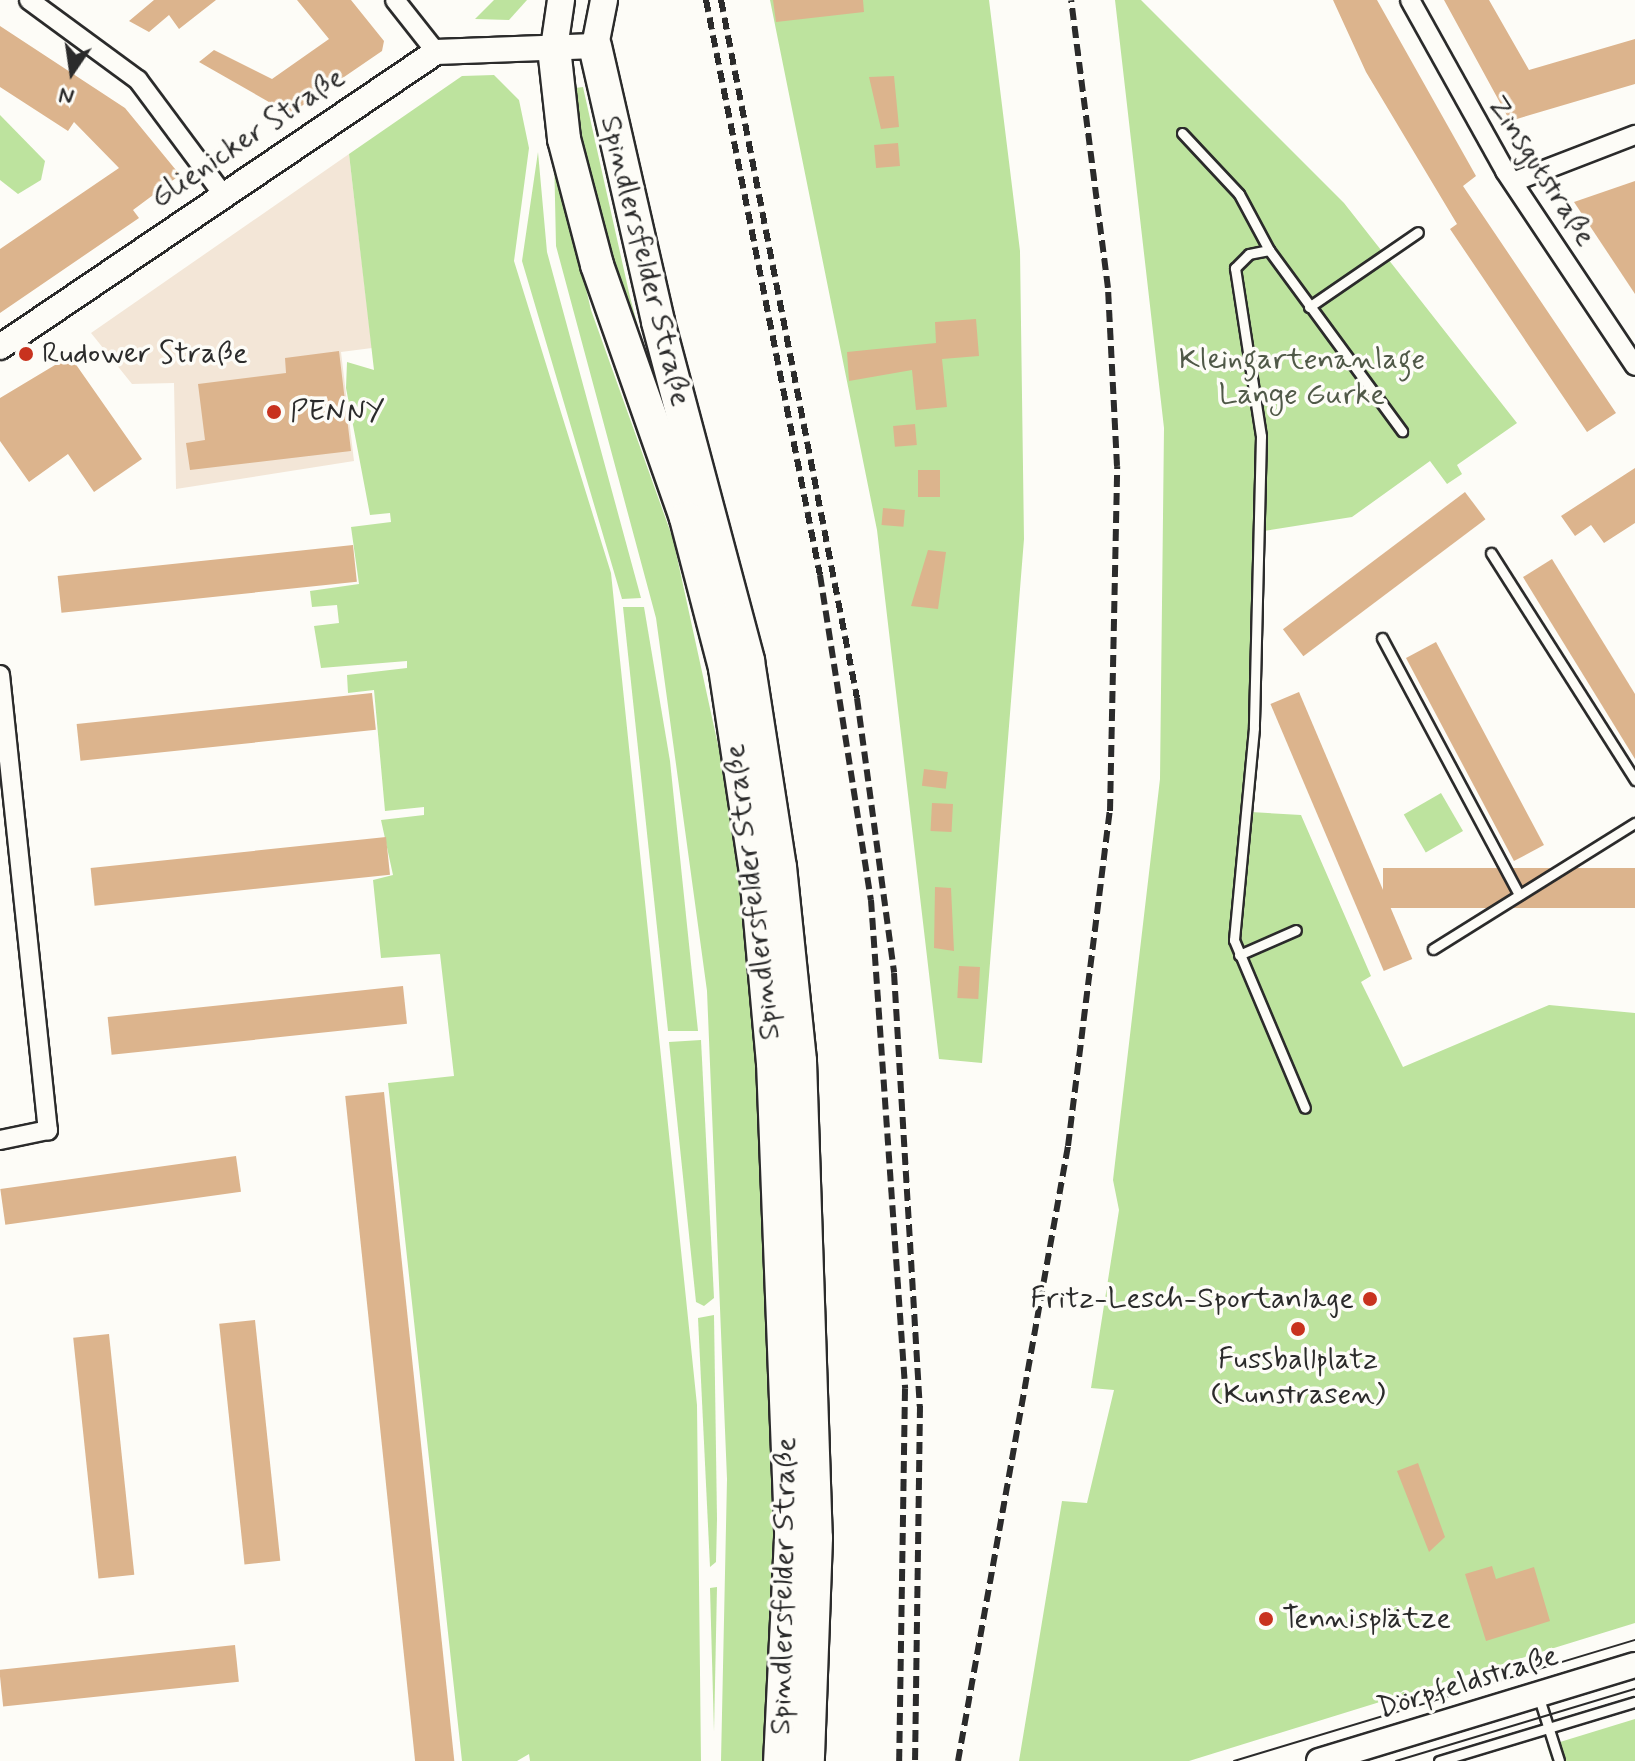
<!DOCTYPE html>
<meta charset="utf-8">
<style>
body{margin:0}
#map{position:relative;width:1635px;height:1761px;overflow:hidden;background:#fdfcf7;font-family:Mynerve,sans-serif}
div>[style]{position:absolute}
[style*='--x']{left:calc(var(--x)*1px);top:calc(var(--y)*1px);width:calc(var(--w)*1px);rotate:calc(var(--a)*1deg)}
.built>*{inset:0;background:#f3e6d7}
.green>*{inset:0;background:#bde39e;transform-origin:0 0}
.building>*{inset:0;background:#dcb48d;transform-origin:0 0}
.roads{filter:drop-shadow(2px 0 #2b2b2b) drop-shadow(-2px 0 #2b2b2b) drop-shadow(0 2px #2b2b2b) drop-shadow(0 -2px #2b2b2b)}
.service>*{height:9px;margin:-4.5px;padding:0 4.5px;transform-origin:4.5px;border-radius:4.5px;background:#fdfcf7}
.minor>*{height:18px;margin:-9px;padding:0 9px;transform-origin:9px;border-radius:9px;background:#fdfcf7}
.tertiary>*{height:24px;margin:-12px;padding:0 12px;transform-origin:12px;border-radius:12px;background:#fdfcf7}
.secondary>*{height:26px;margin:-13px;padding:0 13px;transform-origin:13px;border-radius:13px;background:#fdfcf7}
.trunk>*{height:32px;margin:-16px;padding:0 16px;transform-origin:16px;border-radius:16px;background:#fdfcf7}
.tram>*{height:2px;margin:-1px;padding:0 1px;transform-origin:1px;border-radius:1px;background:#2b2b2b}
.rail>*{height:6px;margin-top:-3px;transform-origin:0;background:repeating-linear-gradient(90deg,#2b2b2b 0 12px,transparent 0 18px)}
.dots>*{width:22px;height:22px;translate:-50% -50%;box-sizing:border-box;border:4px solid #fdfcf7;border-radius:50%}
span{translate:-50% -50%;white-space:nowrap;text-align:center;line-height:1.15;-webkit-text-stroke:7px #fdfcf7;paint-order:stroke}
.street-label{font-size:30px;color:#2b2b2b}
.poi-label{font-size:30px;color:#2b2b2b}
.left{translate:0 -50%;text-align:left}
.right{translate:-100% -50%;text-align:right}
.park-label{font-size:30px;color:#505948}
.north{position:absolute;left:32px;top:32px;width:80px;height:80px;-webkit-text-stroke:6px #fdfcf7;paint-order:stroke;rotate:193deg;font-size:22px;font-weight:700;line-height:32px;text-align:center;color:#2b2b2b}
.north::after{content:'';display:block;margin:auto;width:28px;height:36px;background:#2b2b2b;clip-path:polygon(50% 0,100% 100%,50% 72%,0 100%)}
</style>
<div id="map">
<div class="built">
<i style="clip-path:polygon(349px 154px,372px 348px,341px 352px,354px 461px,176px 489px,174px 383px,132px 384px,91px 333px)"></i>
</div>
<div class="green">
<i style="clip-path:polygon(494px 0,527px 0,509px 20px,475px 19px)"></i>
<i style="clip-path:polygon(770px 0,989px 0,1020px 251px,1024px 539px,982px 1063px,939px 1059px,877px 530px)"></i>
<i style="clip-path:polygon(1115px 0,1141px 0,1344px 203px,1517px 423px,1457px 465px,1462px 474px,1447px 484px,1430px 461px,1352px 517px,1264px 531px,1251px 812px,1301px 815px,1371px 976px,1361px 982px,1403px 1067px,1549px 1005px,1635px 1013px,1635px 1623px,1189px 1761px,1019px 1761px,1062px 1501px,1087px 1503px,1114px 1390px,1091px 1388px,1119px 1210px,1113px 1180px,1160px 779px,1164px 428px)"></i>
<i style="clip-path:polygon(494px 75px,519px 100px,529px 148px,514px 261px,611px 573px,697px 1405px,701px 1761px,530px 1761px,529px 1754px,517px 1761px,462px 1761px,388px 1083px,454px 1076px,440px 954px,381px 958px,373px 880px,393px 875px,381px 820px,424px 815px,424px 807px,385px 811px,374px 690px,348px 693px,347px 675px,407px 668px,407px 661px,321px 668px,314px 626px,339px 623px,337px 605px,312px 607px,310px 591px,359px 584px,351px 527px,391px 522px,390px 513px,370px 515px,346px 388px,347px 362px,374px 370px,349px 154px,462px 76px)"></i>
<i style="clip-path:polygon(583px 87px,630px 297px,654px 386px,605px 250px,568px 89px)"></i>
<i style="clip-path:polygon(0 115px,45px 161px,41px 180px,18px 194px,0 180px)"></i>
<i style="clip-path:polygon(538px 152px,547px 252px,641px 598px,622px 599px,522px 261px)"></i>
<i style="clip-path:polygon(554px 153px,591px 310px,673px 539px,725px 777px,757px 1022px,776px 1519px,768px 1761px,721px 1761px,727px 1479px,707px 991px,656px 618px,556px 246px)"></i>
<i style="clip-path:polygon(623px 607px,644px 607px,670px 761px,698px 1031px,668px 1031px)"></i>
<i style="left:1441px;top:793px;width:44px;height:43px;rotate:60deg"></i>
<i style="clip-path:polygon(701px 1040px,714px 1298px,704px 1306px,696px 1302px,669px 1042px)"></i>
<i style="clip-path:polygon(714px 1315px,717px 1519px,716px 1562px,710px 1567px,698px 1318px)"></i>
<i style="clip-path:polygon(717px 1587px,714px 1732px,710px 1588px)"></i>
<i style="clip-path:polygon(1635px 1719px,1635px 1761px,1552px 1761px,1547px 1746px)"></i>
</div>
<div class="building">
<i style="clip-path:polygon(154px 0,216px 0,179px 29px,169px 15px,149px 32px,129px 21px)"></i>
<i style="clip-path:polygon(297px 0,351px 0,384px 41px,382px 51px,290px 114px,199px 62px,214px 50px,272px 79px,329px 39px)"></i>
<i style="clip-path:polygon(773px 0,863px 0,864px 12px,776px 22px)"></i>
<i style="clip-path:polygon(1333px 0,1377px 0,1476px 176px,1463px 186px,1616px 413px,1587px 432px,1450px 229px,1457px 224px,1366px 72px)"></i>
<i style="clip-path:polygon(1444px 0,1489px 0,1529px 70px,1635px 39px,1635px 84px,1510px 121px)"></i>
<i style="clip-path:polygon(0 26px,125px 108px,180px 175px,133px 210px,139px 218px,0 313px,0 249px,119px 168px,74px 122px,68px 131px,0 87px)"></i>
<i style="clip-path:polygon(894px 76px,899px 127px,881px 129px,869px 77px)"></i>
<i style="left:898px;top:143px;width:23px;height:24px;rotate:85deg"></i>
<i style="clip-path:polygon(1635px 181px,1635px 294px,1574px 202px)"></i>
<i style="clip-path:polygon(976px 319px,979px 356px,942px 359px,947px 407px,916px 410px,912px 370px,849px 381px,847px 352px,936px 343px,935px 322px)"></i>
<i style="clip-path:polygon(339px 351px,351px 451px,190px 470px,186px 443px,205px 440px,198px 384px,286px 373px,285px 358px)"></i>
<i style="clip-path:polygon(70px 356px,142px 459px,94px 492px,68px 454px,29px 482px,0 441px,0 398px)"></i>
<i style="left:915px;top:424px;width:21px;height:22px;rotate:85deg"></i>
<i style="clip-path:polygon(1635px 468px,1635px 523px,1604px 543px,1591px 525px,1575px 536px,1561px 516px)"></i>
<i style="left:918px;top:470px;width:22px;height:27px"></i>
<i style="left:1465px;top:492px;width:34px;height:228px;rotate:53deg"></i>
<i style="left:883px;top:508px;width:22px;height:17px;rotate:5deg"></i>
<i style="left:353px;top:545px;width:37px;height:297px;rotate:84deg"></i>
<i style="clip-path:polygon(928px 550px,946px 552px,938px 609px,911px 606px)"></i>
<i style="clip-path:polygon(1552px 559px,1635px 694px,1635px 759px,1523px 577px)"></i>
<i style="left:1436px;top:642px;width:230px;height:34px;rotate:62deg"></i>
<i style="left:1299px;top:692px;width:290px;height:31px;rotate:67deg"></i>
<i style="left:372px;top:693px;width:37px;height:297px;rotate:84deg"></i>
<i style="left:924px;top:769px;width:24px;height:17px;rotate:7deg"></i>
<i style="left:932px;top:803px;width:21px;height:28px;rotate:3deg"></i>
<i style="left:386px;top:837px;width:38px;height:297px;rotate:84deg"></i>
<i style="left:1635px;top:868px;width:40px;height:252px;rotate:90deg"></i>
<i style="clip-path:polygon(935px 887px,951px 888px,954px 951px,934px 948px)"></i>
<i style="left:959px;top:966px;width:21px;height:32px;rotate:3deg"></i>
<i style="left:403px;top:986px;width:38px;height:297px;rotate:84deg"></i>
<i style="left:384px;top:1092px;width:673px;height:39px;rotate:84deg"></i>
<i style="left:236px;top:1156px;width:36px;height:238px;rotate:82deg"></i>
<i style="left:255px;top:1320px;width:242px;height:36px;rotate:84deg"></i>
<i style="left:109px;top:1334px;width:242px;height:36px;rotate:84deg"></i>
<i style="clip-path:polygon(1418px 1463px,1445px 1537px,1429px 1552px,1397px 1471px)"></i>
<i style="clip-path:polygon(1492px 1566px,1496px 1579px,1534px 1567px,1550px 1621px,1486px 1641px,1465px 1574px)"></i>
<i style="left:235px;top:1645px;width:37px;height:237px;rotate:84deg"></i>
</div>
<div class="roads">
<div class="service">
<i style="--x:1182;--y:133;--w:83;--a:46.9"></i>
<i style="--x:1239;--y:194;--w:64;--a:61.8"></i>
<i style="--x:1269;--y:250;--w:225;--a:53.7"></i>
<i style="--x:1269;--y:250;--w:20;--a:169"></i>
<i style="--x:1249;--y:254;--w:20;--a:135"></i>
<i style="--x:1235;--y:268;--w:170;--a:81.2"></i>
<i style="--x:1261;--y:436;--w:292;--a:91.4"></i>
<i style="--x:1254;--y:728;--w:213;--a:95.4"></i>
<i style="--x:1234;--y:940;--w:182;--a:67.1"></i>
<i style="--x:1309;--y:307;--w:132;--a:-34.5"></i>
<i style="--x:1491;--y:553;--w:269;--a:57.6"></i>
<i style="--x:1382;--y:638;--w:291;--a:61.9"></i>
<i style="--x:1433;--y:949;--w:238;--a:-32"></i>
<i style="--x:1239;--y:955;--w:62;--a:-23.7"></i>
<i style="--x:1538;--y:1695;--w:69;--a:72.3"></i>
<i style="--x:1439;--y:1761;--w:205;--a:-16.8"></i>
</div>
<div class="minor">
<i style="--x:29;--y:0;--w:135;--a:36.3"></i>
<i style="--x:138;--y:80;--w:141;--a:53.4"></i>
<i style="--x:395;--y:0;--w:66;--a:51.7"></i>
<i style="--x:1410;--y:0;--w:196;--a:60.9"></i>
<i style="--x:1505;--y:171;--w:234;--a:56.3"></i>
<i style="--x:1513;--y:182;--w:131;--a:-21.1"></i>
<i style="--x:0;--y:675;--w:458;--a:84"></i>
<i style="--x:48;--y:1130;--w:49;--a:168.2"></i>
</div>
<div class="tertiary">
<i style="--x:0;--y:347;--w:526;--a:-34.08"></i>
<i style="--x:436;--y:52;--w:159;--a:-2.2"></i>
<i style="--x:1319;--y:1761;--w:330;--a:-16.9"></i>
</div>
<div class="secondary">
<i style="--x:595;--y:46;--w:47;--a:-78.9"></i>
<i style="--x:554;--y:48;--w:49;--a:-81.7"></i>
</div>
<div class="trunk">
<i style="--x:595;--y:46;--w:283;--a:77.1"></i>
<i style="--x:658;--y:322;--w:351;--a:75.1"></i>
<i style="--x:748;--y:661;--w:208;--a:81.2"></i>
<i style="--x:780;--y:867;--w:195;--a:84.1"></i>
<i style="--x:800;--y:1061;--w:477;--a:88.1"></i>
<i style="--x:816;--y:1538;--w:223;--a:92.1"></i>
<i style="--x:554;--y:48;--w:92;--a:83.7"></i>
<i style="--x:564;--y:139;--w:130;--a:75.3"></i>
<i style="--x:597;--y:265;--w:268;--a:70.6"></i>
<i style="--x:686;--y:518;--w:155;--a:75.4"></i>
<i style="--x:725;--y:668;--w:207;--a:81.4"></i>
<i style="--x:756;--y:873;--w:190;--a:84.9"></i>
<i style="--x:773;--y:1062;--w:476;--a:87.8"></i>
<i style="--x:791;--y:1538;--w:223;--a:92.8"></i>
</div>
</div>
<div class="tram">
<i style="--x:1234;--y:1761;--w:419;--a:-16.8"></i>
<i style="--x:1396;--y:1761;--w:250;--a:-16.8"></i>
</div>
<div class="rail">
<i style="--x:706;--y:0;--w:586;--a:78.79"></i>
<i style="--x:820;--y:575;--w:329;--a:81.1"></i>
<i style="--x:871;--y:900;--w:490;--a:86"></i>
<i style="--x:905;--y:1389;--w:372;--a:90.9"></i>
<i style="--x:721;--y:0;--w:711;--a:78.97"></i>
<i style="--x:857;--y:698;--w:277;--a:82.3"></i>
<i style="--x:894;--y:973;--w:434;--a:86.6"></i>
<i style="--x:920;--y:1406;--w:355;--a:90.8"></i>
<i style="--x:958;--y:1761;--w:625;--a:-79.86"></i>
<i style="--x:1068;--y:1146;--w:338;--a:-82.9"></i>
<i style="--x:1110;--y:811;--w:345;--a:-88.8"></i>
<i style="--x:1117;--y:466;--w:178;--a:-92.9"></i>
<i style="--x:1108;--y:288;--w:290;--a:-97.3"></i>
</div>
<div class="dots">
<i style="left:26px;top:354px;background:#c8321e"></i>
<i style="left:274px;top:412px;background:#c8321e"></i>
<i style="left:1370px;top:1299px;background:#c8321e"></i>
<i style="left:1298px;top:1329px;background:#c8321e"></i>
<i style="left:1266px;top:1619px;background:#c8321e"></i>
</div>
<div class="street-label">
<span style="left:248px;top:138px;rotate:-34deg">Glienicker Straße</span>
<span style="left:1541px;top:171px;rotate:57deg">Zinsgutstraße</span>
<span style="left:645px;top:261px;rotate:76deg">Spindlersfelder Straße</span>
<span style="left:753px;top:892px;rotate:-97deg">Spindlersfelder Straße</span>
<span style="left:784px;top:1586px;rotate:-89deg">Spindlersfelder Straße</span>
<span style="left:1468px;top:1683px;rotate:-17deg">Dörpfeldstraße</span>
</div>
<div class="poi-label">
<span class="left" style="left:42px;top:354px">Rudower Straße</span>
<span class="left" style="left:290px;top:412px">PENNY</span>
<span class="right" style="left:1354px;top:1299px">Fritz-Lesch-Sportanlage</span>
<span style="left:1298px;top:1377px">Fussballplatz<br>(Kunstrasen)</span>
<span class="left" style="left:1282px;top:1619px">Tennisplätze</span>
</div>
<div class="park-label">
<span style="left:1302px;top:377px">Kleingartenanlage<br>Lange Gurke</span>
</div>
<div class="north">N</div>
</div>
